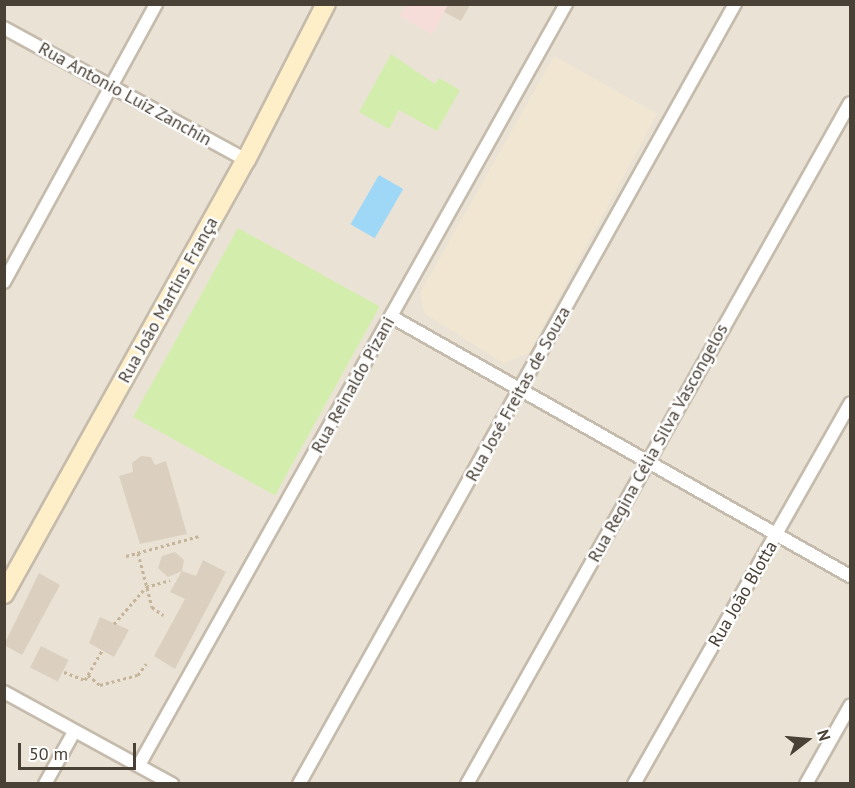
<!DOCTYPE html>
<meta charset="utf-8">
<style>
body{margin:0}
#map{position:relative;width:855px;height:788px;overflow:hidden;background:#f5f1e8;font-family:"PT Sans",sans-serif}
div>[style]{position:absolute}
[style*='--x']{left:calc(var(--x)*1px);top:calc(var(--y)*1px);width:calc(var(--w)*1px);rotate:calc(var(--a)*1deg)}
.residential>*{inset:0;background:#eae3d5;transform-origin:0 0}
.education>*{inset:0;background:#f0e6d1}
.medical>*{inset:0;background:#f7ddda}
.green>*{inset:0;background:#d3edad;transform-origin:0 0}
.water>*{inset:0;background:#9fd7f7;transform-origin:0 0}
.building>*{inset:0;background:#dbcfbf;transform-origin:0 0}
.path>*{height:3px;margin-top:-1.5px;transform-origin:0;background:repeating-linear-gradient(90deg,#c5b499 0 3px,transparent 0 6px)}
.roads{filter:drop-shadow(2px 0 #c5bbac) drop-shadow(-2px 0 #c5bbac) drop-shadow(0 2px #c5bbac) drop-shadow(0 -2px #c5bbac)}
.minor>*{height:12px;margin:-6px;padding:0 6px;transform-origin:6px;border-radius:6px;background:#fff}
.secondary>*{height:18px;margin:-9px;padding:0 9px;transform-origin:9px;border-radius:9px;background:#ffefc8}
span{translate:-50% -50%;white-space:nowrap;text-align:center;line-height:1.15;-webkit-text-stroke:5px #fff;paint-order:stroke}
.street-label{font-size:18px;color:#4a4136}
.frame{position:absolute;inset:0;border:6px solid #4a4136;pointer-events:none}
.north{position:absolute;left:777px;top:710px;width:60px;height:60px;-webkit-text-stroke:4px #fff;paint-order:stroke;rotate:74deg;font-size:16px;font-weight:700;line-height:24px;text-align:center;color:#4a4136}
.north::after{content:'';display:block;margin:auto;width:21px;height:27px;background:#4a4136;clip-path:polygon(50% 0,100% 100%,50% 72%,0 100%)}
.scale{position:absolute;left:18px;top:743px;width:118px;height:27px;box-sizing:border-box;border:3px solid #4a4136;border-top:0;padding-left:8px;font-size:18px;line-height:21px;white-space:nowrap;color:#4a4136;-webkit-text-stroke:4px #fff;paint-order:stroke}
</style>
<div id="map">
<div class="residential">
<i style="left:5px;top:5px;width:845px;height:778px"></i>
</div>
<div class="education">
<i style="clip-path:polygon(554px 56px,657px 114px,529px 353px,503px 363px,424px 313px,420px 293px)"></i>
</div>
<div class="medical">
<i style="clip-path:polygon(406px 5px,406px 4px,448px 5px,432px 34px,400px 16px)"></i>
</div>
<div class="green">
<i style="clip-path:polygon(391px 54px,435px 84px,439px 78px,460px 90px,437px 131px,399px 110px,389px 129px,359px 112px)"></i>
<i style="left:238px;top:228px;width:162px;height:216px;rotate:29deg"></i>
</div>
<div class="water">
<i style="left:379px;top:175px;width:28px;height:57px;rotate:30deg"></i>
</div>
<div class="building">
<i style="clip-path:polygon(448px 5px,470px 5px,461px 21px,444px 12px)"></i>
<i style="clip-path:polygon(141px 456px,151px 457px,155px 465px,166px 461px,187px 534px,140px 544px,119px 476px,133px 472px,132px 463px)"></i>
<i style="clip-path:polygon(175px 552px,184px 560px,182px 571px,168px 577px,158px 568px,162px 556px)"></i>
<i style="clip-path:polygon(203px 560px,226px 572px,175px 669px,154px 656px,185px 599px,170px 592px,182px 571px,196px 576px)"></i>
<i style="clip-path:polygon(39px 573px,60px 585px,22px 655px,4px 645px)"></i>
<i style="clip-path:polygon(100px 617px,129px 630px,114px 657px,89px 643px)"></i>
<i style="left:41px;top:646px;width:31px;height:24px;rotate:27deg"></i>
</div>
<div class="path">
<i style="--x:138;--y:553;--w:56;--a:75.5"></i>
<i style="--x:152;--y:607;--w:14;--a:36"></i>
<i style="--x:126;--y:556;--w:76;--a:-15.3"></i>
<i style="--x:114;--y:624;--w:49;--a:-49.1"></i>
<i style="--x:146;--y:587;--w:25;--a:-16"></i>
<i style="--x:64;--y:672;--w:22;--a:21"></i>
<i style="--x:85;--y:680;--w:34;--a:-60"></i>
<i style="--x:88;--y:675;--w:16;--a:40"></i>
<i style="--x:100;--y:685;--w:39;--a:-15"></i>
<i style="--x:138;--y:675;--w:14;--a:-54"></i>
</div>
<div class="roads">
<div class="minor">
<i style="--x:4;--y:28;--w:276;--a:28.6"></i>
<i style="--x:4;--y:282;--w:317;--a:-61.3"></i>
<i style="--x:392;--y:317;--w:526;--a:29.49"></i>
<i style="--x:4;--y:692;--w:192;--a:28.7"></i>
<i style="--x:139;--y:765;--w:873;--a:-60.7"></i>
<i style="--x:45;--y:784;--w:60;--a:-60.9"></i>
<i style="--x:299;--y:784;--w:894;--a:-60.8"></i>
<i style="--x:467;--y:784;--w:781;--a:-60.65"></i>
<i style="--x:634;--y:784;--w:438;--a:-60.4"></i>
<i style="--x:806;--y:784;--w:90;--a:-60.6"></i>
</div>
<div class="secondary">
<i style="--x:4;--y:594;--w:497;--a:-60.9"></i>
<i style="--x:246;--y:160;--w:175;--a:-62.9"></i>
</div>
</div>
<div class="street-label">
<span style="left:125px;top:94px;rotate:29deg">Rua Antonio Luiz Zanchin</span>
<span style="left:168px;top:300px;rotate:-61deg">Rua João Martins França</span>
<span style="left:353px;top:385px;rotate:-61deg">Rua Reinaldo Pizani</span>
<span style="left:518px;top:394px;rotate:-61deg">Rua José Freitas de Souza</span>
<span style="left:658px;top:443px;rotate:-61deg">Rua Regina Célia Silva Vascongelos</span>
<span style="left:743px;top:594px;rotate:-60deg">Rua João Blotta</span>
</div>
<div class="frame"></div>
<div class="north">N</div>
<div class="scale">50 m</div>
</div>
